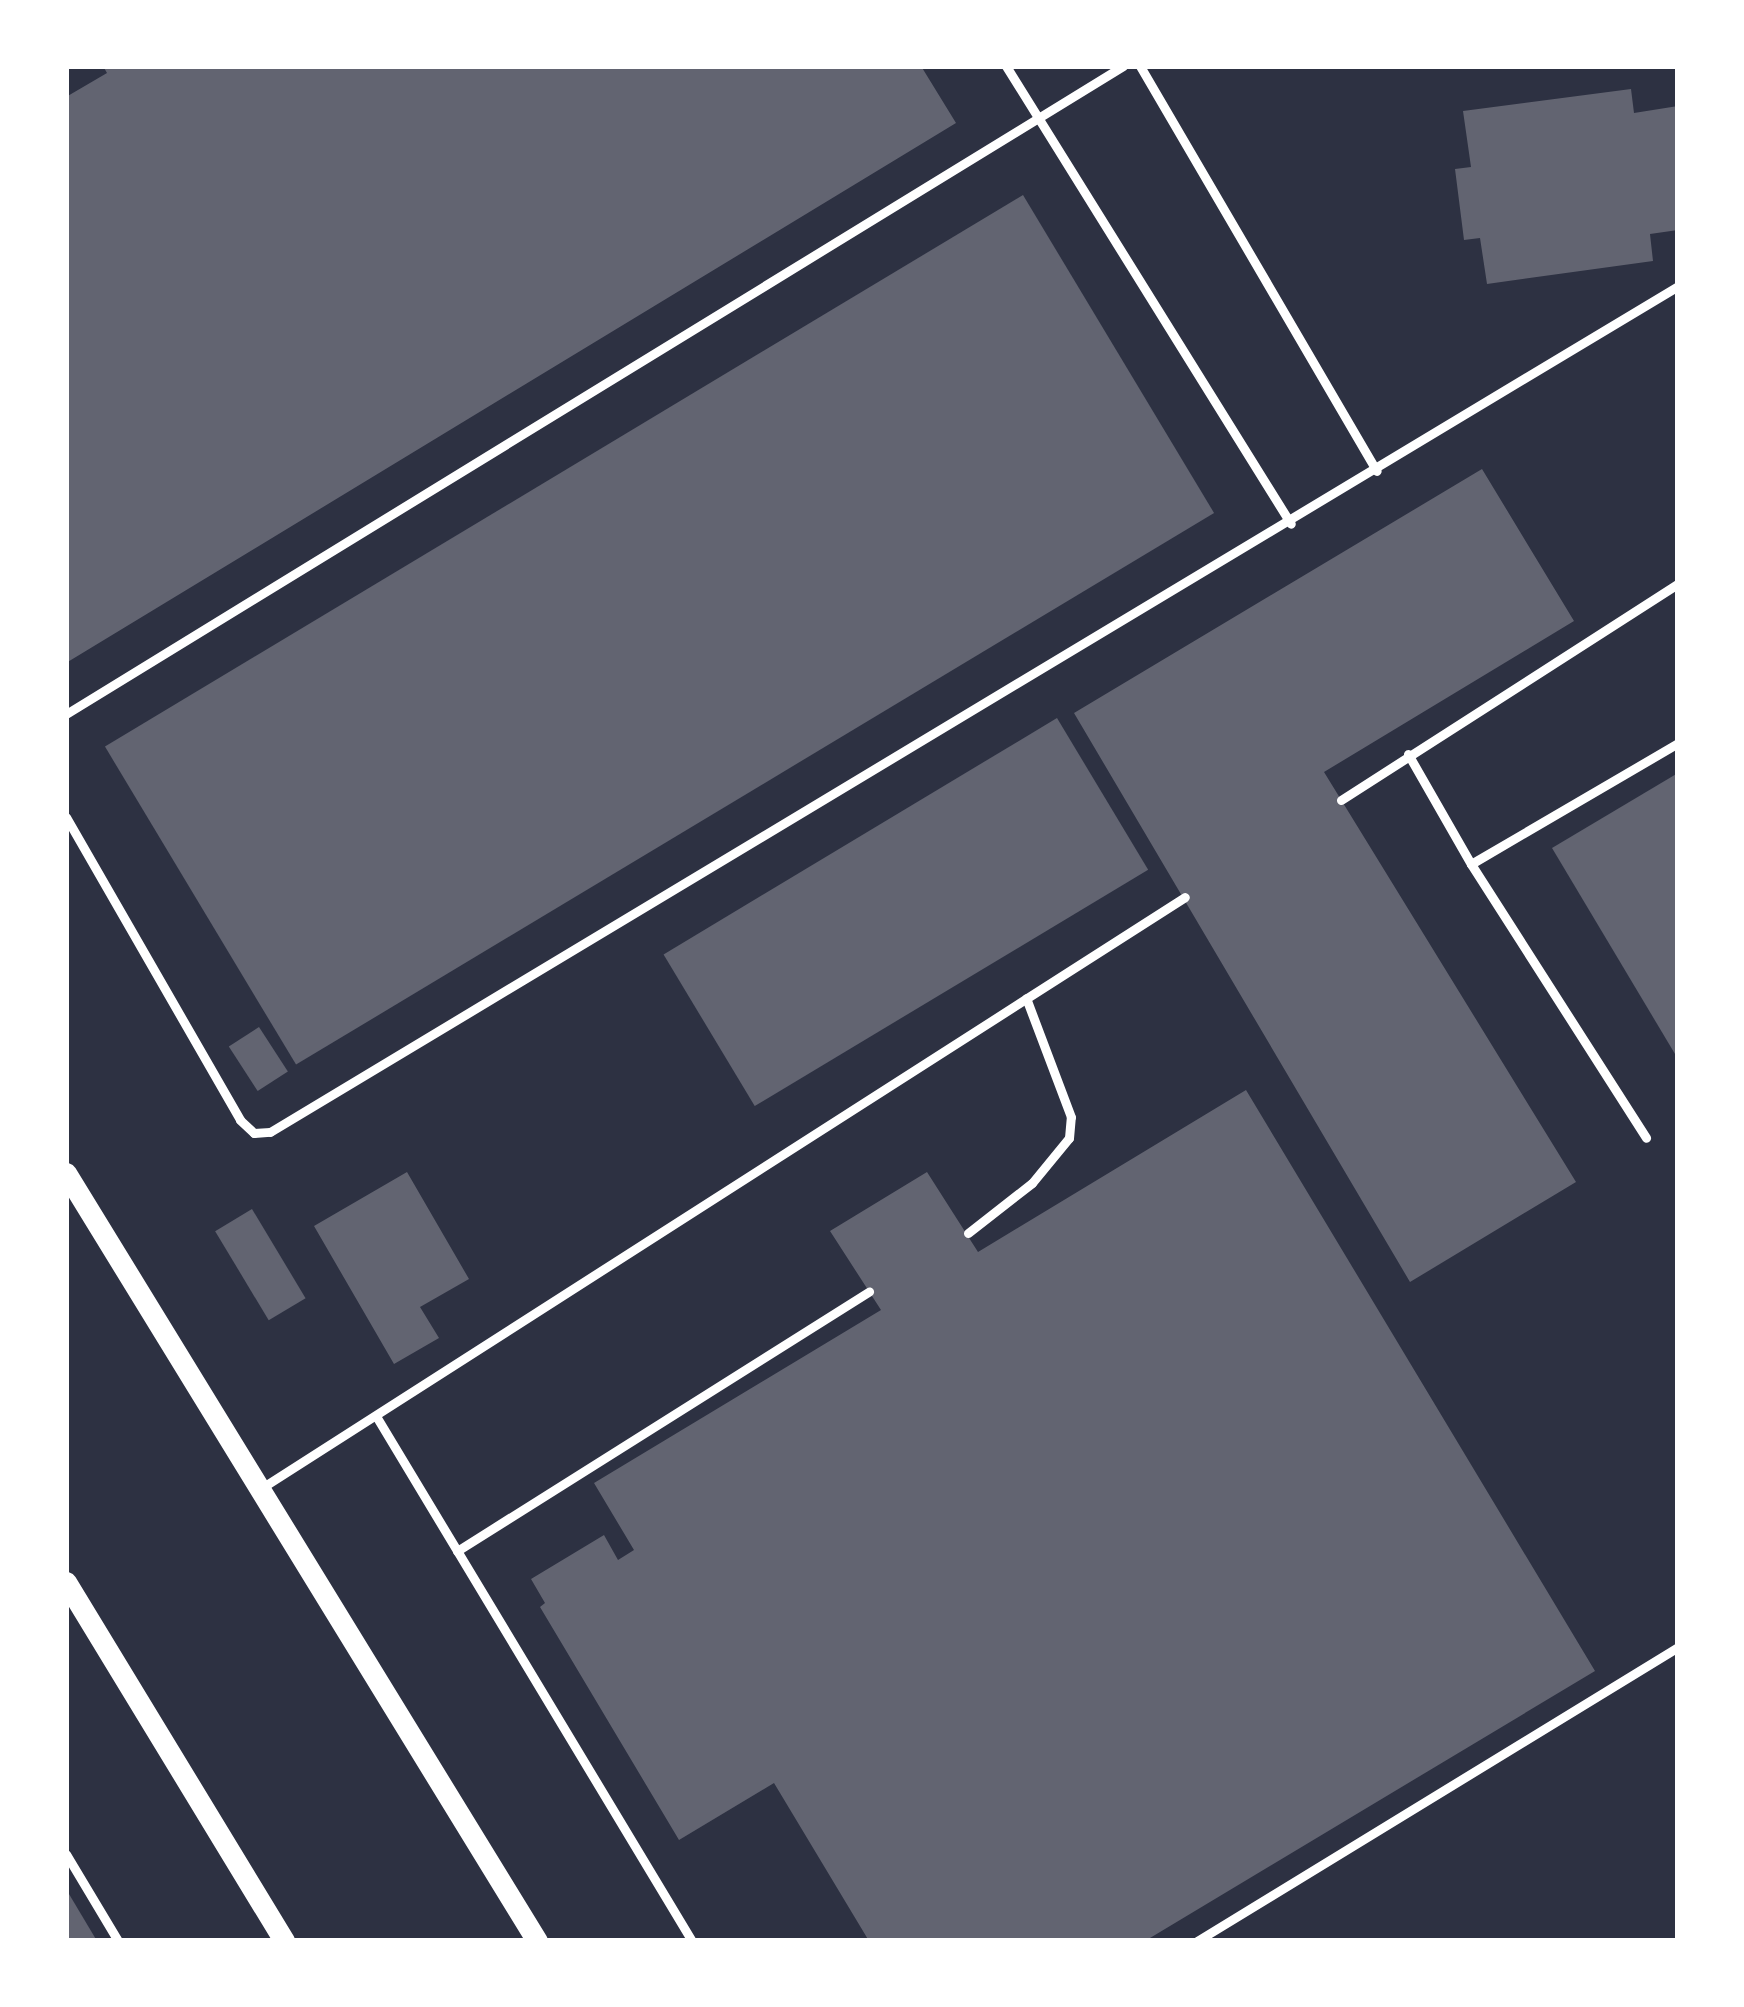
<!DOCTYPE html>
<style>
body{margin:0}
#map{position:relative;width:1744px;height:2007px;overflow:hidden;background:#2d3142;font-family:"PT Sans Narrow",sans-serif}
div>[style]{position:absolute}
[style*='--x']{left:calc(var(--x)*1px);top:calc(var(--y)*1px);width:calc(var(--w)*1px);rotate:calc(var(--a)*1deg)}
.building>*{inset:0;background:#626471;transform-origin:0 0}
.service>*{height:9px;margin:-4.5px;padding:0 4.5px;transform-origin:4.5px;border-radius:4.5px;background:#fff}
.tertiary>*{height:21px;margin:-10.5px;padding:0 10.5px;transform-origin:10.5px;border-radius:10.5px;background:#fff}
span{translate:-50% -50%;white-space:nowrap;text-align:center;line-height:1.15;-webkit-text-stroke:12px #fff;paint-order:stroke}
.frame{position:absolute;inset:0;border:69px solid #fff;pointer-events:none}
</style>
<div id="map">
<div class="building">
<i style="clip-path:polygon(103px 66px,921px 66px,956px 123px,66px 663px,66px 97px,107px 73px)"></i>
<i style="clip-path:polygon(1631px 89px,1634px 113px,1678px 106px,1678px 230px,1650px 234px,1653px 261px,1487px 284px,1480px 238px,1464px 240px,1455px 169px,1471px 167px,1463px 111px)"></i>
<i style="left:1023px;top:195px;width:371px;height:1071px;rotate:59deg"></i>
<i style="clip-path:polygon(1482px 469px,1574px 621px,1324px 772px,1576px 1182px,1410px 1282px,1074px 713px)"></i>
<i style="left:1057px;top:718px;width:177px;height:459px;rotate:59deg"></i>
<i style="clip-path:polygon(1678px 773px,1678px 1059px,1552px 848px)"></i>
<i style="left:259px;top:1027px;width:53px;height:36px;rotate:57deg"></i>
<i style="clip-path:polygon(1246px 1090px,1595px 1671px,1145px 1941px,869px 1941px,774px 1783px,679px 1840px,540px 1607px,545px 1603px,531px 1579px,604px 1535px,618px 1560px,634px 1550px,594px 1483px,881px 1310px,830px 1231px,927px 1172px,978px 1252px)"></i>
<i style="clip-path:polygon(407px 1172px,469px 1279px,420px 1307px,439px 1338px,394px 1364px,314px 1226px)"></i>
<i style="left:252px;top:1209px;width:104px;height:43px;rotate:59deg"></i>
<i style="clip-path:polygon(66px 1889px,97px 1941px,66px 1941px)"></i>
</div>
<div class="service">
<i style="--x:1006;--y:66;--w:539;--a:58.11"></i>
<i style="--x:1140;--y:66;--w:469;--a:59.7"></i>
<i style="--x:66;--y:714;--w:1240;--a:-31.51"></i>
<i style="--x:1408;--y:754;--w:127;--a:60.2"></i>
<i style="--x:1471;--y:864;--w:240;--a:-30.3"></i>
<i style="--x:1341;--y:800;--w:400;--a:-32.7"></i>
<i style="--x:66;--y:817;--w:349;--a:60.1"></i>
<i style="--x:240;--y:1120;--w:19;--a:43"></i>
<i style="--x:254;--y:1133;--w:16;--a:-4"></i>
<i style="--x:270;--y:1132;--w:1643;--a:-31"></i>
<i style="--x:1471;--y:864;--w:325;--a:57.4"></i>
<i style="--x:968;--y:1233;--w:81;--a:-38"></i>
<i style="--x:1032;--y:1183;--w:58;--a:-50.6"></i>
<i style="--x:1069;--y:1138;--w:21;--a:-85"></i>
<i style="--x:1071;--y:1117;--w:127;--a:-110.7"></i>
<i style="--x:376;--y:1416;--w:613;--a:58.96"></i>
<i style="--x:260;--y:1489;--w:1098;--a:-32.62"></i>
<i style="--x:457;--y:1551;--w:487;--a:-32.2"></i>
<i style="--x:66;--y:1854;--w:101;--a:59.1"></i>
<i style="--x:1197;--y:1941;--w:564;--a:-31.43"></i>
</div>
<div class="tertiary">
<i style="--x:66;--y:1173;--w:901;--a:58.48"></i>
<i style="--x:66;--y:1582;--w:420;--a:58.7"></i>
</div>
<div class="frame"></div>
</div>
